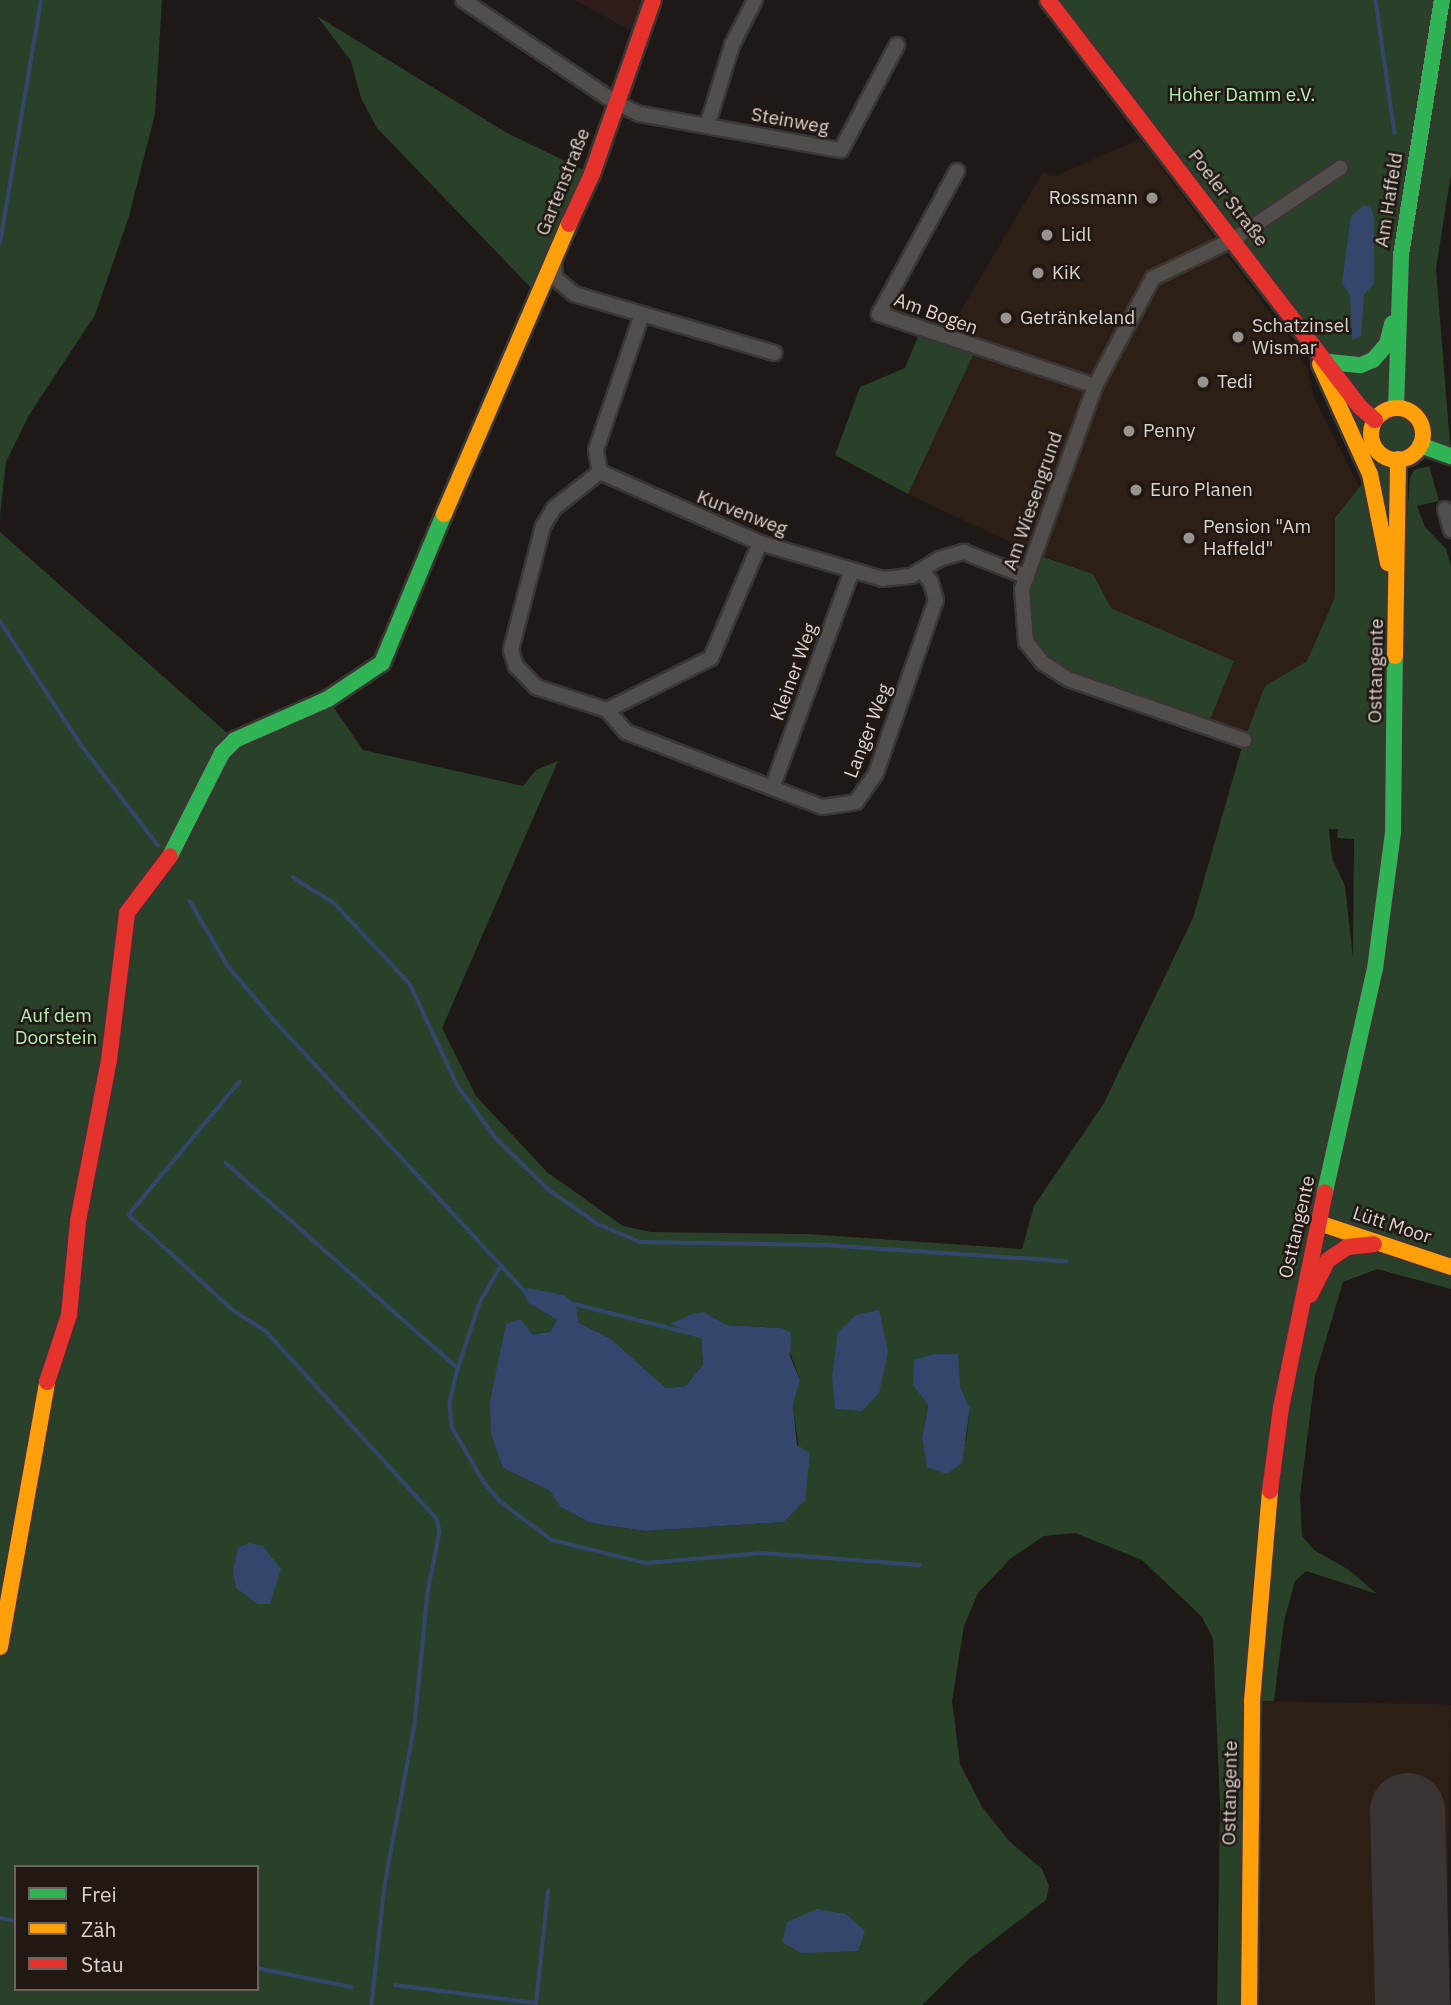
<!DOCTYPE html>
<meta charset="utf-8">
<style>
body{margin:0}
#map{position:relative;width:1451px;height:2005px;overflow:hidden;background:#1e1916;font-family:"IBM Plex Sans",sans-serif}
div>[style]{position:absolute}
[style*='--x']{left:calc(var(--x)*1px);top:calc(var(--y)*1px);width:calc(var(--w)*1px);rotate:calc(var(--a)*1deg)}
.built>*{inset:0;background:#2d1e16;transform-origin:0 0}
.industrial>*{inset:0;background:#2d1c19}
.green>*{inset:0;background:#294129}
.water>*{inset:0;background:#35466c}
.stream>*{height:3.5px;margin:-1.75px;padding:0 1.75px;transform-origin:1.75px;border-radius:1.75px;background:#35466c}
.runway>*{height:75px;margin:-37.5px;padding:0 37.5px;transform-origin:37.5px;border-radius:37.5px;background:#3a3532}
.roads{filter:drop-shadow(2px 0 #3a3634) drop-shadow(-2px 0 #3a3634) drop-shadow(0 2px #3a3634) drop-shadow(0 -2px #3a3634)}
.street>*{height:14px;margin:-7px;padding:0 7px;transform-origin:7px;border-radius:7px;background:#524e4c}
.fast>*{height:16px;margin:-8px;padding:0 8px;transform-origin:8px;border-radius:8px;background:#30b455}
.slow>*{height:16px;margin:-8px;padding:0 8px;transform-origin:8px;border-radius:8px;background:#ff9f0a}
.slow>.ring{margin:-8px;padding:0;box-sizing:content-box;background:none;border:16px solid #ff9f0a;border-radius:50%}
.jam>*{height:16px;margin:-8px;padding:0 8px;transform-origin:8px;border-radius:8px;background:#e5322d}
.dots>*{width:19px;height:19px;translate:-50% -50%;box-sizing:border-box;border:4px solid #221813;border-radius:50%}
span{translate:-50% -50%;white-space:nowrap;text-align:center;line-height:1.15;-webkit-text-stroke:5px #221813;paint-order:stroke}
.park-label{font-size:19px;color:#b3f0b3}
.street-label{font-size:19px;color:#dbd4d0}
.poi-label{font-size:19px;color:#dbd4d0}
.right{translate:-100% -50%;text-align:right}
.left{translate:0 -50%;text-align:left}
.legend{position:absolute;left:14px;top:1865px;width:245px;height:126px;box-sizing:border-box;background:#221813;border:2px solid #6c635f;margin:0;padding:9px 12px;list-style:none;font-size:21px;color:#dbd4d0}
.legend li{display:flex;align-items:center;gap:14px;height:35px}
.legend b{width:35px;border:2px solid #6c635f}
</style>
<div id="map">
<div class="built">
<i style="clip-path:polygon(1140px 139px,1289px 338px,1307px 368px,1315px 400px,1360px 488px,1335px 518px,1335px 597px,1307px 661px,1265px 686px,1244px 740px,1207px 727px,1233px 661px,1111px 608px,1092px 574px,1027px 550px,908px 494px,980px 341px,950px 329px,1043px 172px,1053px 177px)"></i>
<i style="left:1252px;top:1701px;width:199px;height:304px;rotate:1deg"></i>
</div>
<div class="industrial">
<i style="clip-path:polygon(574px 0,653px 0,641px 36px)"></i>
</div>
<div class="green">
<i style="clip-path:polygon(0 0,162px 0,155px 114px,129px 216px,95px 315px,29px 415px,6px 462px,0 516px)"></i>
<i style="clip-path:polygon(evenodd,1048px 0,1451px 0,1451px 174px,1436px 269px,1451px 456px,1421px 451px,1398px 462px,1404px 560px,1410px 478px,1414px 470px,1429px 466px,1439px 501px,1417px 506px,1425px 527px,1446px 549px,1451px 566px,1451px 1289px,1377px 1269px,1343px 1282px,1315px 1376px,1300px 1496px,1302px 1536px,1314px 1550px,1349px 1570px,1377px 1594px,1306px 1571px,1295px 1581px,1284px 1621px,1274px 1701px,1253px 1701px,1249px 2005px,1217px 2005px,1220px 1804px,1213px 1639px,1202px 1617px,1142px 1560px,1075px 1533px,1044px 1536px,1010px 1559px,978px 1593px,964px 1626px,952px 1701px,960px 1764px,982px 1807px,1009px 1841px,1042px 1869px,1049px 1886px,1046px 1900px,970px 1958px,922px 2005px,0 2005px,0 532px,235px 740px,328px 699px,363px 750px,523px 786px,536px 770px,558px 761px,442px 1028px,476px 1096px,547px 1172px,623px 1226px,651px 1232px,808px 1234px,1022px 1249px,1034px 1206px,1104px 1103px,1193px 918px,1244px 740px,1265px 686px,1307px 661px,1335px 597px,1335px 518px,1370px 474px,1308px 338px,1048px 0,1329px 829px,1338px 829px,1337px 838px,1354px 839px,1353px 958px,1345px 886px,1332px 858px,1329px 829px,1048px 0,528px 1303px,576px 1305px,579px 1323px,610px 1338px,666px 1388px,686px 1386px,703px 1364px,701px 1336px,672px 1324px,704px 1312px,727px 1325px,781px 1328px,800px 1380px,793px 1406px,799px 1450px,784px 1522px,645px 1531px,591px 1523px,560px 1507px,550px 1491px,503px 1468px,521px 1319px,531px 1334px,550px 1332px,557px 1320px,528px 1303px,1048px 0,960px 1387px,970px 1408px,966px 1441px,922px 1438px,928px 1404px,960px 1387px,1048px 0,16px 1867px,257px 1867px,257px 1989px,16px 1989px,16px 1867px)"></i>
<i style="clip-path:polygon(317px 16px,507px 133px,592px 174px,536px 293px,377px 128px,361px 98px,351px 61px)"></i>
<i style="clip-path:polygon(921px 329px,976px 349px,908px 494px,835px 455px,860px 387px,905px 368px)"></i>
<i style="clip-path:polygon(1035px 554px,1093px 574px,1111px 608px,1234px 661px,1207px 727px,1043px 663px,1021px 615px)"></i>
</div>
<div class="water">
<i style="clip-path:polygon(1364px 205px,1371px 208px,1374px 217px,1374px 283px,1364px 295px,1361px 336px,1352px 340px,1350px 295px,1342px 283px,1351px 216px)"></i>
<i style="clip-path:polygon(527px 1288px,564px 1295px,576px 1305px,579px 1323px,610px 1338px,666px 1388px,686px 1386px,703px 1364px,701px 1336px,670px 1324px,692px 1314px,704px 1312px,727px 1325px,781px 1328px,791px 1333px,790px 1356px,800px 1380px,793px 1406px,797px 1445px,810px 1453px,805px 1500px,784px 1522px,645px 1531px,591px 1523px,560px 1507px,550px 1491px,503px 1468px,491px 1434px,490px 1401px,506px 1324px,521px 1319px,532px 1334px,550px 1332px,557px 1320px,528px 1303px,523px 1291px)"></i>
<i style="clip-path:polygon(879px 1310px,888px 1352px,879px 1393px,862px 1411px,835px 1409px,832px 1377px,838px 1332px,856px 1315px)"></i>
<i style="clip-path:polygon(934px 1354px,958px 1354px,960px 1387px,970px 1408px,962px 1463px,947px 1474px,927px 1467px,922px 1438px,928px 1405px,913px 1385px,914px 1360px)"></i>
<i style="clip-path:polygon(249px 1543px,263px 1546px,281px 1569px,270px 1604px,258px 1604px,236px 1588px,233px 1571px,238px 1548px)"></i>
<i style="clip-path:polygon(817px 1909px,846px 1914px,865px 1931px,858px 1951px,801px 1953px,782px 1942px,787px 1922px)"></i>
</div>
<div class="stream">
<i style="--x:1376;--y:0;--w:134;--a:81.9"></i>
<i style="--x:0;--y:243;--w:246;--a:-80.4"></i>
<i style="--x:0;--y:621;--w:149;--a:56.7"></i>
<i style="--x:82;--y:746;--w:125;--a:52.5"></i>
<i style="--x:293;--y:877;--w:50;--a:32.7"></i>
<i style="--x:335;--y:904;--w:110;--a:46.8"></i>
<i style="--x:410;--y:984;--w:113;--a:64.8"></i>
<i style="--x:458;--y:1086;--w:63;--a:54"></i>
<i style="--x:495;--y:1137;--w:76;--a:44.5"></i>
<i style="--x:549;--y:1190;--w:60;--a:34.8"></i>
<i style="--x:598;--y:1224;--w:46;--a:23.2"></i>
<i style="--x:640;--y:1242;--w:184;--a:0.9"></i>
<i style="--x:824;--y:1245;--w:243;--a:3.8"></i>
<i style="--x:190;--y:901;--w:75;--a:59.7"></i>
<i style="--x:228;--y:966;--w:70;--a:49.7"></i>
<i style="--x:273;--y:1019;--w:372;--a:47.2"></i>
<i style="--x:240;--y:1082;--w:173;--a:129.8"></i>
<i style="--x:129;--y:1215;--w:142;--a:42.4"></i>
<i style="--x:234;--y:1311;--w:36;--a:32"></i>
<i style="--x:265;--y:1330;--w:256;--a:47.7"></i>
<i style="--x:437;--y:1519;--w:13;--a:77"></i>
<i style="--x:440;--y:1532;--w:61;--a:101.3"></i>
<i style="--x:428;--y:1592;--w:134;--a:95.6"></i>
<i style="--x:415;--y:1725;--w:163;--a:100.6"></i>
<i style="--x:385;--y:1885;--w:121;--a:96.2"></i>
<i style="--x:226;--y:1163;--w:310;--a:41.5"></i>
<i style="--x:500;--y:1268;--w:40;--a:119.7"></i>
<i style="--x:480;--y:1303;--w:70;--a:108.4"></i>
<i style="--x:458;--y:1369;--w:36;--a:103"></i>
<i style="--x:450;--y:1404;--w:23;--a:85"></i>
<i style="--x:452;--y:1427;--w:64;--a:59.8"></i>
<i style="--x:484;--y:1482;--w:26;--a:50"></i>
<i style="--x:501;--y:1502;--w:64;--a:36.7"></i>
<i style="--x:552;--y:1540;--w:97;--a:13.7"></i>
<i style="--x:646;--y:1563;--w:117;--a:-4.9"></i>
<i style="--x:763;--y:1553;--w:157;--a:4.4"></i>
<i style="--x:574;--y:1304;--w:131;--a:14.1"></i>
<i style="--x:0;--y:1918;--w:16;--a:11"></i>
<i style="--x:257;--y:1968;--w:96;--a:11.4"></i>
<i style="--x:395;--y:1985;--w:142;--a:7.3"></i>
<i style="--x:536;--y:2004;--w:114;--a:-83.9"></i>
</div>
<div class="runway">
<i style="--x:1407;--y:1810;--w:195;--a:88.5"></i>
</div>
<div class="roads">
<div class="street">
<i style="--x:463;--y:0;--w:184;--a:33.9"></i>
<i style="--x:616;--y:103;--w:26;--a:25"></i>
<i style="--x:640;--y:114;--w:204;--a:10.2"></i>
<i style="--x:841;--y:150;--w:119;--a:-61.9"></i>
<i style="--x:707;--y:126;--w:85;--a:-72.8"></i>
<i style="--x:732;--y:45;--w:51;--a:-62.9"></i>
<i style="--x:957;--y:171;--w:163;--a:118.6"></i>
<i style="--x:879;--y:314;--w:228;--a:18.4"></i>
<i style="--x:554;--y:260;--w:18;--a:87"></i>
<i style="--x:555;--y:278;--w:25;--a:40"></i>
<i style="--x:574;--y:294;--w:209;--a:16.4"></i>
<i style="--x:641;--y:317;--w:140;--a:108.7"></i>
<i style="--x:596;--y:450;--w:22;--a:80"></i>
<i style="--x:600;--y:472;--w:175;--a:23.9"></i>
<i style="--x:760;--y:543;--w:128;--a:16.3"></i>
<i style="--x:883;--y:579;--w:28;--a:-6"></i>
<i style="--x:911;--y:576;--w:33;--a:-31"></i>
<i style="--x:939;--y:559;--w:26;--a:-16"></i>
<i style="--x:964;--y:552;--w:68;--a:21.6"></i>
<i style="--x:600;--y:472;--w:58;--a:142"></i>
<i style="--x:554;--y:508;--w:21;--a:121"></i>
<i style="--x:543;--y:526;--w:128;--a:104.5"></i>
<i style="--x:511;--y:650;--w:17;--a:73"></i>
<i style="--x:516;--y:666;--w:29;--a:46"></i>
<i style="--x:536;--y:687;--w:75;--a:17.9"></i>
<i style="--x:607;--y:710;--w:29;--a:49"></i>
<i style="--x:626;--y:732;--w:210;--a:20.9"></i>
<i style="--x:822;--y:807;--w:34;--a:-8"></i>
<i style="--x:856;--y:802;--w:35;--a:-55"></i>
<i style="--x:876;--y:773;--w:183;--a:-70.9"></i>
<i style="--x:936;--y:600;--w:19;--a:-106"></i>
<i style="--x:931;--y:582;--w:13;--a:-129"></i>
<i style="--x:1445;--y:509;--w:22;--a:74"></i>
<i style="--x:607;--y:710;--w:116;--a:-26.6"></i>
<i style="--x:711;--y:658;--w:125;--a:-66.9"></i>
<i style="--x:1244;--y:740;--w:186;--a:-160.9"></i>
<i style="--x:1068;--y:679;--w:30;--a:-147"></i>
<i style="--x:1043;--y:663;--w:27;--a:-129"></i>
<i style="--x:1026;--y:642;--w:53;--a:-94.3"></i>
<i style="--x:1022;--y:589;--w:216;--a:-70.2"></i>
<i style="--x:1095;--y:386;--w:123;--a:-61.8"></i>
<i style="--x:1153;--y:278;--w:90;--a:-25.7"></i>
<i style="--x:1234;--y:239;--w:128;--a:-33.8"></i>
<i style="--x:772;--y:788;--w:231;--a:-69.8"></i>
</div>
<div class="fast">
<i style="--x:1330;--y:362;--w:31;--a:6"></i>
<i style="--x:1361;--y:365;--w:13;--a:-23"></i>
<i style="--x:1373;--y:360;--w:21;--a:-49"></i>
<i style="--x:1387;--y:344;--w:21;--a:-76"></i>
<i style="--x:1396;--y:408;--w:153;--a:-88.1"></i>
<i style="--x:1401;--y:255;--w:258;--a:-80.9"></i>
<i style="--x:1420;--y:445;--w:33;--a:20"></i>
<i style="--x:170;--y:856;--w:115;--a:-63.2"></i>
<i style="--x:222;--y:753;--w:18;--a:-45"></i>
<i style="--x:235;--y:740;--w:102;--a:-23.8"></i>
<i style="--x:328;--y:699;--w:65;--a:-33.7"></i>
<i style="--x:382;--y:663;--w:161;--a:-67.4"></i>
<i style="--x:1325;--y:1192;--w:229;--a:-77.4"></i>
<i style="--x:1375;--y:969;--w:137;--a:-82.5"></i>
<i style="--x:1393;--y:833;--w:177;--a:-89.4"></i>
</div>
<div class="slow">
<i style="--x:1320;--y:364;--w:121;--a:65.6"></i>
<i style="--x:1370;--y:474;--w:91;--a:78.6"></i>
<i class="ring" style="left:1371px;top:408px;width:36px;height:36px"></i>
<i style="--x:444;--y:514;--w:316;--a:-66.7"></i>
<i style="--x:1395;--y:656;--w:197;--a:-89.1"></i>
<i style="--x:1319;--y:1223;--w:139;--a:18.4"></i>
<i style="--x:0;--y:1647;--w:269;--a:-79.9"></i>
<i style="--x:1249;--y:2005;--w:304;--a:-89.4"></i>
<i style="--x:1252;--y:1701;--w:211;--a:-85.1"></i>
</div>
<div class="jam">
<i style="--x:1048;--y:0;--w:513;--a:52.53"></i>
<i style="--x:1360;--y:407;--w:20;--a:41"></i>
<i style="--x:569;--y:224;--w:55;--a:-65.3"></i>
<i style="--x:592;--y:174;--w:184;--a:-70.7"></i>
<i style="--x:1310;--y:1295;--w:39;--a:-63"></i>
<i style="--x:1328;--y:1260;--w:23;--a:-34"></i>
<i style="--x:1347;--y:1247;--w:27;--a:-6"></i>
<i style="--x:47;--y:1382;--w:71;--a:-71.8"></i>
<i style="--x:69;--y:1315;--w:94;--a:-84.5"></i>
<i style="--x:78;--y:1221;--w:164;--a:-79.1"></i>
<i style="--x:109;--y:1060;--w:148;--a:-83"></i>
<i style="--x:127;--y:913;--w:71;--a:-53"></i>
<i style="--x:1270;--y:1491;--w:84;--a:-82.5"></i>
<i style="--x:1281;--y:1408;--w:220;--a:-78.5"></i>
</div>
</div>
<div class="dots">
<i style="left:1152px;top:198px;background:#99938f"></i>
<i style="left:1047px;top:235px;background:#99938f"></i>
<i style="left:1038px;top:273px;background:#99938f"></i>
<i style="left:1006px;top:318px;background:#99938f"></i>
<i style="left:1238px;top:337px;background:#99938f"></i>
<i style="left:1203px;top:382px;background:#99938f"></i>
<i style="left:1129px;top:431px;background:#99938f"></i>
<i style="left:1136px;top:490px;background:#99938f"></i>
<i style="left:1189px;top:538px;background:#99938f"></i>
</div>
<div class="park-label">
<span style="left:1242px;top:95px">Hoher Damm e.V.</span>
<span style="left:56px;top:1027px">Auf dem<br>Doorstein</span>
</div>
<div class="street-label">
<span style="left:790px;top:121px;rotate:10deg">Steinweg</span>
<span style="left:563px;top:182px;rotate:-68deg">Gartenstraße</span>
<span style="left:1228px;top:198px;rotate:52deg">Poeler Straße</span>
<span style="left:1389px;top:200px;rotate:-81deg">Am Haffeld</span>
<span style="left:936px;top:314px;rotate:20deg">Am Bogen</span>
<span style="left:1033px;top:501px;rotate:-71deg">Am Wiesengrund</span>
<span style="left:742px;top:513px;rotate:21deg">Kurvenweg</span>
<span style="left:1376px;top:671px;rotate:-89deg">Osttangente</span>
<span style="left:794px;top:672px;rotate:-70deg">Kleiner Weg</span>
<span style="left:868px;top:731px;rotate:-69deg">Langer Weg</span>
<span style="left:1392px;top:1225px;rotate:18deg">Lütt Moor</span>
<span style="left:1297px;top:1227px;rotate:-77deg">Osttangente</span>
<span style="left:1230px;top:1793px;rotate:-89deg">Osttangente</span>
</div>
<div class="poi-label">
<span class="right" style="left:1138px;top:198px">Rossmann</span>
<span class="left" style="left:1061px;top:235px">Lidl</span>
<span class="left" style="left:1052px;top:273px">KiK</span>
<span class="left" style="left:1020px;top:318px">Getränkeland</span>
<span class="left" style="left:1252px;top:337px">Schatzinsel<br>Wismar</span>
<span class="left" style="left:1217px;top:382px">Tedi</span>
<span class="left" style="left:1143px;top:431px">Penny</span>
<span class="left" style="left:1150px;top:490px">Euro Planen</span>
<span class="left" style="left:1203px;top:538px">Pension "Am<br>Haffeld"</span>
</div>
<ul class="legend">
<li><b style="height:9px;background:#30b455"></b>Frei</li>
<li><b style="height:9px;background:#ff9f0a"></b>Zäh</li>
<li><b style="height:9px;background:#e5322d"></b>Stau</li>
</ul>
</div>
